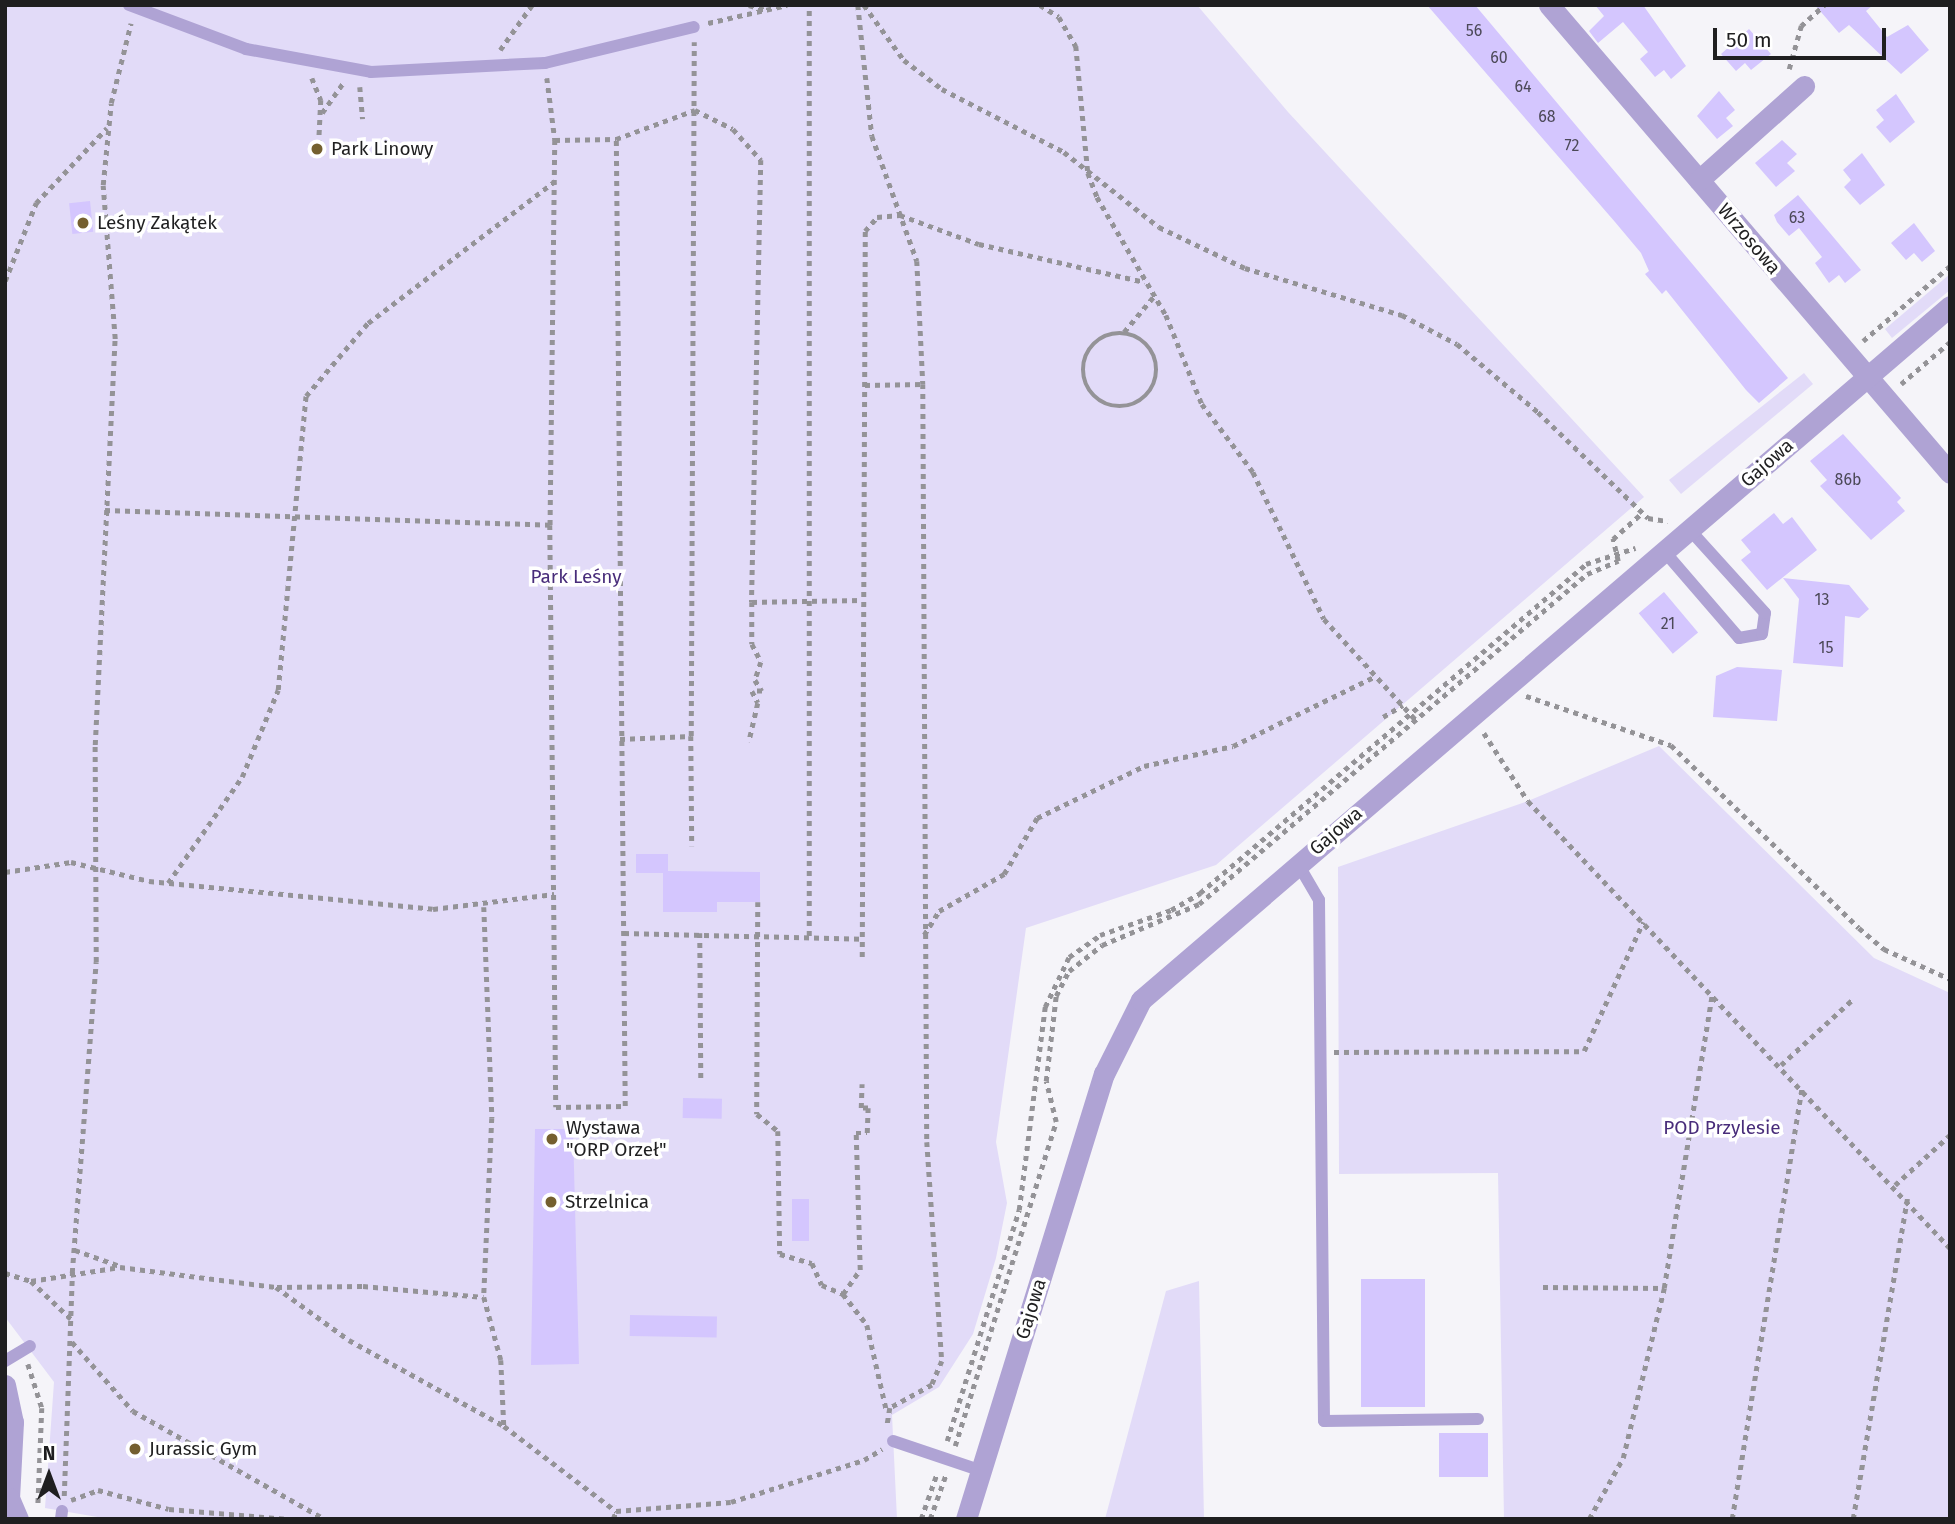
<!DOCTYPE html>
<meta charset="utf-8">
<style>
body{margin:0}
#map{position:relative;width:1955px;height:1524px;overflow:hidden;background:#f5f4f9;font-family:"Fira Sans",sans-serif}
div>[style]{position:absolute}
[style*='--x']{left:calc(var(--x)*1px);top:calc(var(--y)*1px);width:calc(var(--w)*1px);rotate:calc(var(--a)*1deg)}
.green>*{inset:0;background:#e2dbf8}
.building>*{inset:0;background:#d4c6fe;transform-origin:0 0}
.path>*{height:4.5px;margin-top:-2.25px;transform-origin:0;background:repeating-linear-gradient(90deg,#949397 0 5px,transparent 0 10px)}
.path>.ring{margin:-2.25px;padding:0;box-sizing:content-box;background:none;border:4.5px solid #949397;border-radius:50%}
.service>*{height:12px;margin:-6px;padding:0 6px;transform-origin:6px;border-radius:6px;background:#afa3d4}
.minor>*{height:21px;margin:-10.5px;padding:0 10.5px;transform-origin:10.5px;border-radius:10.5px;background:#afa3d4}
.dots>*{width:19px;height:19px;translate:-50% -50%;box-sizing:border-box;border:4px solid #fff;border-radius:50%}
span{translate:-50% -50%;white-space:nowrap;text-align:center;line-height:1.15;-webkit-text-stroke:7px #fff;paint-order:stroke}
.number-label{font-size:16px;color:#4c4958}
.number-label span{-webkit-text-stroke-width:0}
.poi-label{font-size:19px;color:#1f1f20}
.left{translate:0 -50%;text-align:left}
.street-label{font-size:19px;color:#1f1f20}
.park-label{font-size:19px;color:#482c7a}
.frame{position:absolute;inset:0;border:7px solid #1f1f20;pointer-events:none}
.north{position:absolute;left:14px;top:1440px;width:70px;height:70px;-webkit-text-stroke:5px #fff;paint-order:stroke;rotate:0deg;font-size:19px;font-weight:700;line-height:28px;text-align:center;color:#1f1f20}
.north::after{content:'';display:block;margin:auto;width:24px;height:32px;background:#1f1f20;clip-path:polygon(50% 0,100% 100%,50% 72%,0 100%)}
.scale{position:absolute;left:1713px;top:28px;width:173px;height:32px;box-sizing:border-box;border:4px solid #1f1f20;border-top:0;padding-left:9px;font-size:21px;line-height:24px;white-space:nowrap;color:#1f1f20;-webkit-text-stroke:5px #fff;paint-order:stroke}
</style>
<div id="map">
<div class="green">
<i style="clip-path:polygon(5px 5px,1197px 5px,1288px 112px,1644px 497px,1216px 865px,1026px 928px,996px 1142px,1007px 1203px,996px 1258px,973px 1334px,939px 1387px,892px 1415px,897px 1519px,109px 1519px,45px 1508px,54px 1382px,5px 1317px)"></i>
<i style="clip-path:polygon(1950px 274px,1950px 290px,1892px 338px,1885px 329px)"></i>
<i style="clip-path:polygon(1804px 373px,1813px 384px,1681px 494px,1669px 480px)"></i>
<i style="clip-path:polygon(1659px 746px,1874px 958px,1950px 993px,1950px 1519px,1504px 1519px,1498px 1173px,1339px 1174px,1338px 867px,1528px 801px)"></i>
<i style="clip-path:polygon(1199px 1281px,1204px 1519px,1105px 1519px,1166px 1291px)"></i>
</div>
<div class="building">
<i style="clip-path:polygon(1427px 5px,1475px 5px,1788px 378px,1759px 403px,1746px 390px,1666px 290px,1662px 294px,1645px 274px,1649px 271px,1641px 253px,1615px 222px)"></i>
<i style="clip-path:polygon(1595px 5px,1643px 5px,1686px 66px,1671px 79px,1664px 70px,1655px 77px,1640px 59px,1648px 52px,1623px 22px,1598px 43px,1589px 31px,1604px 16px)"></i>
<i style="clip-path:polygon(1815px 5px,1873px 5px,1866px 11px,1887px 37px,1908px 25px,1929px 50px,1901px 74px,1849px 25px,1839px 33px)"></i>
<i style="clip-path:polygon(1749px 29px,1771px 54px,1751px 70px,1745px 63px,1736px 71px,1721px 54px)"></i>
<i style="clip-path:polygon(1719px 91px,1735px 110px,1726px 118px,1733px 126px,1717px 139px,1697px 116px)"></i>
<i style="clip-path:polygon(1896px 94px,1915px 122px,1890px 143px,1876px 127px,1884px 120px,1876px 110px)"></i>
<i style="clip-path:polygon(1782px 140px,1797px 154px,1787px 163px,1795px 171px,1776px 187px,1755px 163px)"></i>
<i style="clip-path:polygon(1862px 153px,1885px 185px,1860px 205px,1844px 187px,1851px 180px,1843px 170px)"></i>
<i style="clip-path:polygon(1798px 195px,1861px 270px,1845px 283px,1839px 275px,1829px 283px,1815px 263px,1822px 257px,1799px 228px,1789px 236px,1777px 222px,1774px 215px)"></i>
<i style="left:90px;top:201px;width:31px;height:21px;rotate:84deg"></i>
<i style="clip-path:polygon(1914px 223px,1935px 251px,1922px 262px,1914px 253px,1906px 260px,1891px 243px)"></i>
<i style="clip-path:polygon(1843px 434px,1901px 498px,1897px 502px,1905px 511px,1871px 540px,1820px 486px,1827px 480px,1810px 461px)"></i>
<i style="clip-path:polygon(1774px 513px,1783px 524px,1792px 517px,1817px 550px,1767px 590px,1741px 560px,1751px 552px,1741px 540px)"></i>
<i style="clip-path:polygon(1783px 578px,1849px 585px,1869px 609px,1859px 618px,1845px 616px,1843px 667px,1793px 663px,1799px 599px)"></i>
<i style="left:1664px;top:592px;width:53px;height:33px;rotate:50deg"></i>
<i style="clip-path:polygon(1737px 667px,1782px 670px,1777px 721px,1713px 717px,1716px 676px)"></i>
<i style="clip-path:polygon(636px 854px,668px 854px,668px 871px,760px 872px,760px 902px,717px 902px,717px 912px,663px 912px,663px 873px,636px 873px)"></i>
<i style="left:683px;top:1098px;width:39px;height:20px;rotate:1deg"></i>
<i style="clip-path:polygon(535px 1129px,573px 1129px,579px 1364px,531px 1365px)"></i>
<i style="left:792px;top:1199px;width:17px;height:42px"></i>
<i style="left:1425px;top:1279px;width:128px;height:64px;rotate:90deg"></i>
<i style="left:630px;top:1315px;width:87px;height:21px;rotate:1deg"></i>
<i style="left:1439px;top:1433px;width:49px;height:44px"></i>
</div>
<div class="path">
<i style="--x:749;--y:5;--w:17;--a:17"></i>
<i style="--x:858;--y:5;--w:132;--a:83.9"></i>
<i style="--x:872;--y:136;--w:133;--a:70.2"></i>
<i style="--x:917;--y:261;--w:123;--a:87.2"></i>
<i style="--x:923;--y:384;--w:758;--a:89.7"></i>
<i style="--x:927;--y:1142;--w:220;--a:86.1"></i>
<i style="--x:942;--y:1361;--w:26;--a:113"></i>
<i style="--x:932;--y:1385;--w:48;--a:151.3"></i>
<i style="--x:890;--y:1408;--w:19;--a:99"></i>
<i style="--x:864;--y:5;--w:68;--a:54"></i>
<i style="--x:904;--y:60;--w:48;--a:37.3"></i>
<i style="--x:942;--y:89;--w:137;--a:27.3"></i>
<i style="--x:1064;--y:152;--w:121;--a:38.3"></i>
<i style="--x:1159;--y:227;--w:95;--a:25.5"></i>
<i style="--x:1245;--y:268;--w:164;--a:16.7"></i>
<i style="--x:1402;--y:315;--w:62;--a:27.8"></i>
<i style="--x:1457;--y:344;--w:106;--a:40"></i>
<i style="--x:1538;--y:412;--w:153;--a:43.9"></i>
<i style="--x:1648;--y:518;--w:20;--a:9"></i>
<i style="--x:1040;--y:5;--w:22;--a:32"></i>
<i style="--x:1059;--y:17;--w:34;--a:60"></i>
<i style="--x:1076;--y:46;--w:128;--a:84.6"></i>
<i style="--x:1088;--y:173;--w:26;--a:69"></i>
<i style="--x:1097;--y:197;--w:137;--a:59.7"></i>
<i style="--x:1166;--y:315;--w:96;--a:68"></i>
<i style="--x:1202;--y:404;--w:85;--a:53.1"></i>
<i style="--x:1253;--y:472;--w:163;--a:64.2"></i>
<i style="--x:1324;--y:619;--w:137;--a:47.7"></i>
<i style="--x:708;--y:23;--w:81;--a:-12.8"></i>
<i style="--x:500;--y:50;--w:55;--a:-54.6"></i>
<i style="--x:1789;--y:69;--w:45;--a:-74.4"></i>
<i style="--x:1801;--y:26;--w:31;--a:-42"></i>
<i style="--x:312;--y:78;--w:24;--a:68"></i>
<i style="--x:321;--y:100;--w:41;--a:92.8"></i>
<i style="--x:547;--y:78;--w:63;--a:82.6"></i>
<i style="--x:555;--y:140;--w:385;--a:90.7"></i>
<i style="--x:550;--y:525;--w:582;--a:89.41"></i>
<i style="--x:556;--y:1107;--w:69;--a:-0.8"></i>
<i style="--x:625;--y:1106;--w:967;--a:-90.53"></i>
<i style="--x:360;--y:87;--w:32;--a:85"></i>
<i style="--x:322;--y:113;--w:37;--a:-55"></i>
<i style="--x:555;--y:140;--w:61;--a:-0.9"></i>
<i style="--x:616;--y:139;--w:84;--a:-20.2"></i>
<i style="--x:695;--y:110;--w:42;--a:26.6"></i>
<i style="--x:733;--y:129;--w:42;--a:47.9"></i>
<i style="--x:761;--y:160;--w:442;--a:91.2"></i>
<i style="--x:752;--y:602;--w:42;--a:90"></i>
<i style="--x:752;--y:644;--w:20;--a:63"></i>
<i style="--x:761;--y:662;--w:19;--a:108"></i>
<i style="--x:755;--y:680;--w:13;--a:58"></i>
<i style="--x:762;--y:691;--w:10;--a:180"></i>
<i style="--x:752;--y:691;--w:13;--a:63"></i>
<i style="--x:758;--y:703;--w:40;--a:103"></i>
<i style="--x:5;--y:281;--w:84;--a:-68.3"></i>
<i style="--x:36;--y:203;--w:103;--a:-46.6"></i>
<i style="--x:1124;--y:332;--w:47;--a:-50.2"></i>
<i class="ring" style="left:1083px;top:333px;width:69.5px;height:69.5px"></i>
<i style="--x:1863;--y:341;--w:115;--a:-40.8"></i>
<i style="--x:1901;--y:384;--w:65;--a:-40.6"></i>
<i style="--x:865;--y:385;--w:58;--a:-1"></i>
<i style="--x:105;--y:510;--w:445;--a:1.9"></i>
<i style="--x:752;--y:602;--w:110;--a:-1"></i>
<i style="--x:1526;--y:696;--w:153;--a:18.7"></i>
<i style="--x:1671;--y:745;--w:262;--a:44.2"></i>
<i style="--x:1859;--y:928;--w:33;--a:40"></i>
<i style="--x:1884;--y:949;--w:72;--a:24.4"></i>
<i style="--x:1383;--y:717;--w:23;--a:-31"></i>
<i style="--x:1484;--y:733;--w:81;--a:57.1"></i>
<i style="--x:1528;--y:801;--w:615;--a:46.65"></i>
<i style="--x:691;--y:736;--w:110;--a:89.5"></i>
<i style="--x:620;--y:739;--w:71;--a:-2.4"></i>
<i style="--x:691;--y:736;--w:694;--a:-89.75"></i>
<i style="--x:5;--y:872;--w:67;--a:-8.6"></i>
<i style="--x:71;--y:862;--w:80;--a:13.7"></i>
<i style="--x:149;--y:881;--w:285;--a:5.6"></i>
<i style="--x:433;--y:909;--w:122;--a:-7.1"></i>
<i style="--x:168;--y:883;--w:129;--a:-55.1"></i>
<i style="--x:242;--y:777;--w:94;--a:-67.5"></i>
<i style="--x:278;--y:690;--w:295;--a:-84.6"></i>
<i style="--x:306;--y:396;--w:96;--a:-49.7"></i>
<i style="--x:368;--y:323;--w:235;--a:-37.2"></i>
<i style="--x:758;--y:902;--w:212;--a:90.3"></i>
<i style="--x:757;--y:1114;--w:27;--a:39"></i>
<i style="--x:778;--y:1131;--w:123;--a:89.1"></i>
<i style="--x:780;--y:1254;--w:33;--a:16"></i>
<i style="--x:812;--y:1263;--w:24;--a:66"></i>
<i style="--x:822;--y:1285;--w:23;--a:23"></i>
<i style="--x:843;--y:1294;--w:29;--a:-55"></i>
<i style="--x:860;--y:1270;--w:137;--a:-91.7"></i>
<i style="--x:856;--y:1133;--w:11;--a:0"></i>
<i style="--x:867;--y:1133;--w:25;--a:-88"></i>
<i style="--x:868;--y:1108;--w:7;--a:180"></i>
<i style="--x:861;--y:1108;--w:24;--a:-88"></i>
<i style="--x:484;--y:907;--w:211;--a:87.8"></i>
<i style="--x:492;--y:1118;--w:179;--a:92.6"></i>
<i style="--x:484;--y:1297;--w:65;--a:74.9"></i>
<i style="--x:501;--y:1360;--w:66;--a:87.4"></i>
<i style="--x:624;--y:933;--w:238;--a:1.4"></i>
<i style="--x:700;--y:933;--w:148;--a:89.6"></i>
<i style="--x:924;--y:935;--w:28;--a:-58"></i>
<i style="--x:939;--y:911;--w:75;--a:-29.6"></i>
<i style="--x:1004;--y:874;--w:65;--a:-59.5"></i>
<i style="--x:1037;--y:818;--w:119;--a:-25.9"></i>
<i style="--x:1144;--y:766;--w:91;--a:-12.7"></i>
<i style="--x:1233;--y:746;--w:159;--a:-26.1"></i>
<i style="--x:809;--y:936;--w:931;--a:-90"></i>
<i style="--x:862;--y:957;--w:726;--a:-89.76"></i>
<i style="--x:865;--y:231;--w:18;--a:-49"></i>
<i style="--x:877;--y:217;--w:23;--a:-5"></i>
<i style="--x:900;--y:215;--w:84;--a:20.2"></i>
<i style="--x:979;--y:244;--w:170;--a:12.9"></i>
<i style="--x:1334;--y:1052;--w:250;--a:-0.2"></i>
<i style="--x:1584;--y:1051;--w:142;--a:-65.4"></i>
<i style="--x:1781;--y:1065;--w:96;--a:-42.5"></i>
<i style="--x:1895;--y:1185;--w:74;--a:-42.3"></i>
<i style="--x:75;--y:1250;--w:48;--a:19.6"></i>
<i style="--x:5;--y:1273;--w:27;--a:17"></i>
<i style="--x:31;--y:1281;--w:55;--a:43.5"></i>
<i style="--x:31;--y:1281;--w:90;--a:-8.9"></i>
<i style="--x:120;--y:1267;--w:157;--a:7.3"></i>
<i style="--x:276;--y:1287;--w:90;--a:36"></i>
<i style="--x:349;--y:1340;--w:177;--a:29"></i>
<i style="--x:504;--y:1426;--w:141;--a:37.2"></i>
<i style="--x:616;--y:1511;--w:115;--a:-4.5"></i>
<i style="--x:731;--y:1502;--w:139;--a:-17.5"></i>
<i style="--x:864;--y:1460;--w:21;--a:-31"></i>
<i style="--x:277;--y:1287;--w:86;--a:-0.7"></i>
<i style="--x:363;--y:1286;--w:121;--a:5.2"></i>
<i style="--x:1543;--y:1287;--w:121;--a:0.5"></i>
<i style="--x:843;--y:1294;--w:39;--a:52"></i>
<i style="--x:867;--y:1325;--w:89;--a:77.1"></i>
<i style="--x:72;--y:1342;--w:92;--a:48.5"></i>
<i style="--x:133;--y:1411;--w:220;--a:29.4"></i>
<i style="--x:28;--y:1364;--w:46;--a:72.3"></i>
<i style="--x:42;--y:1408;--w:99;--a:92.3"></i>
<i style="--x:947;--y:1441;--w:242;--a:-72.7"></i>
<i style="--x:1019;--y:1210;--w:205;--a:-82.7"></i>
<i style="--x:1045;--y:1007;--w:55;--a:-64.4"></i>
<i style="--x:1069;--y:957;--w:38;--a:-35"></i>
<i style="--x:1100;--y:935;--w:75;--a:-19.4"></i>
<i style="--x:1171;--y:910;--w:34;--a:-30"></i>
<i style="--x:1200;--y:893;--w:507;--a:-40.44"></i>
<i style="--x:1586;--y:564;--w:52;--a:-18.1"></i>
<i style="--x:955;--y:1446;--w:339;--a:-72.7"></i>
<i style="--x:1056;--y:1122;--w:42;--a:-103.7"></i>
<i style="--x:1046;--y:1081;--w:86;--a:-83.3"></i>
<i style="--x:1056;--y:996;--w:28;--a:-63"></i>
<i style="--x:1069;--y:971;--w:42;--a:-38.2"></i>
<i style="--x:1102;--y:945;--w:105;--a:-22.9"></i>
<i style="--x:1199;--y:904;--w:509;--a:-40.38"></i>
<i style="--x:1587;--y:574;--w:34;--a:-23"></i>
<i style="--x:1618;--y:561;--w:23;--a:-103"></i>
<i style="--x:1613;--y:539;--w:39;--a:-42"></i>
<i style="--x:64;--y:1496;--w:223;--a:-87.9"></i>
<i style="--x:72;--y:1273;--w:312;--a:-85.6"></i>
<i style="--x:96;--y:962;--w:217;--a:-90.3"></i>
<i style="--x:95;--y:745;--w:406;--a:-87.2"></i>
<i style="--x:115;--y:339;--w:154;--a:-94.5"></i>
<i style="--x:103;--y:185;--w:82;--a:-84.4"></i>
<i style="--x:111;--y:103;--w:82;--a:-76"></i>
<i style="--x:71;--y:1500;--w:29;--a:-20"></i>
<i style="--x:98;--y:1490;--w:73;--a:15"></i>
<i style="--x:169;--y:1509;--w:120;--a:4.8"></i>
<i style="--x:613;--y:1519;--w:9;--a:-69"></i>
<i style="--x:921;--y:1519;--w:49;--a:-70.8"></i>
<i style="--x:930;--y:1519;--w:48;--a:-70.4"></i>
<i style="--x:1589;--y:1519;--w:70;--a:-60.9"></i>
<i style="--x:1623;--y:1458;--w:175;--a:-76.4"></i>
<i style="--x:1664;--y:1288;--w:296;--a:-80.7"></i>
<i style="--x:1732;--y:1519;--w:439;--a:-80.8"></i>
<i style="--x:1853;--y:1519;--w:325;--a:-80.4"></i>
</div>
<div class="service">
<i style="--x:129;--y:5;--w:125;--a:20.6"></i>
<i style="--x:246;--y:49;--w:127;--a:10.4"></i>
<i style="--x:371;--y:72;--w:174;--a:-3"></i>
<i style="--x:545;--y:63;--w:153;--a:-13.6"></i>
<i style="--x:1664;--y:551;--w:115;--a:49.2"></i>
<i style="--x:1739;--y:638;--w:23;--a:-10"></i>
<i style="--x:1762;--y:634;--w:21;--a:-82"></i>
<i style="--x:1765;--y:613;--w:112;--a:-132.1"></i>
<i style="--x:1298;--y:864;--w:42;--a:59.7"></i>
<i style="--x:1319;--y:900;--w:521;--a:89.45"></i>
<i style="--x:1324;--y:1421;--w:154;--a:-0.7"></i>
<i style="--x:5;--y:1361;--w:29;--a:-31"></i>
<i style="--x:893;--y:1441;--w:94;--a:18.6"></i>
<i style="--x:61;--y:1519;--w:8;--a:-83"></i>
</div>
<div class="minor">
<i style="--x:1549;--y:5;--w:616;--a:49.41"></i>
<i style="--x:1699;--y:180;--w:141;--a:-41.8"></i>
<i style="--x:5;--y:1385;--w:38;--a:78"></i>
<i style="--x:13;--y:1422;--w:76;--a:93"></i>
<i style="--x:9;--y:1498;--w:23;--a:67"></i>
<i style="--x:966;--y:1519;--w:466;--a:-72.8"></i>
<i style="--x:1104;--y:1074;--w:83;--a:-63.4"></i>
<i style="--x:1141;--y:1000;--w:1066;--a:-40.62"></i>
</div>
<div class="dots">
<i style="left:317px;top:149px;background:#745f2f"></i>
<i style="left:83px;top:223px;background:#745f2f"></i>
<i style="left:552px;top:1139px;background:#745f2f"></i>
<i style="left:551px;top:1202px;background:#745f2f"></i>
<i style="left:135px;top:1449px;background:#745f2f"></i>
</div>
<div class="number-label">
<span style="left:1474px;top:31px">56</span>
<span style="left:1499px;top:58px">60</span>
<span style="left:1523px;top:87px">64</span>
<span style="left:1547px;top:117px">68</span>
<span style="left:1572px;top:146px">72</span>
<span style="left:1797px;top:218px">63</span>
<span style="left:1848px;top:480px">86b</span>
<span style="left:1822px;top:600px">13</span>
<span style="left:1668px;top:624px">21</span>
<span style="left:1826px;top:648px">15</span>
</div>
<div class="poi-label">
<span class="left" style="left:331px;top:149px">Park Linowy</span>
<span class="left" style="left:97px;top:223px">Leśny Zakątek</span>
<span class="left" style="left:566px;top:1139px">Wystawa<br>"ORP Orzeł"</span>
<span class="left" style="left:565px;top:1202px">Strzelnica</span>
<span class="left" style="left:149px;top:1449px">Jurassic Gym</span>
</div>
<div class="street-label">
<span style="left:1749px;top:239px;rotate:50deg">Wrzosowa</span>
<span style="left:1767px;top:463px;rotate:-41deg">Gajowa</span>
<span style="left:1336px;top:831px;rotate:-41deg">Gajowa</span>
<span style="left:1031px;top:1309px;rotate:-73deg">Gajowa</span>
</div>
<div class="park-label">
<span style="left:576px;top:577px">Park Leśny</span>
<span style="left:1722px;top:1128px">POD Przylesie</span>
</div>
<div class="frame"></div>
<div class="north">N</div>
<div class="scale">50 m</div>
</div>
